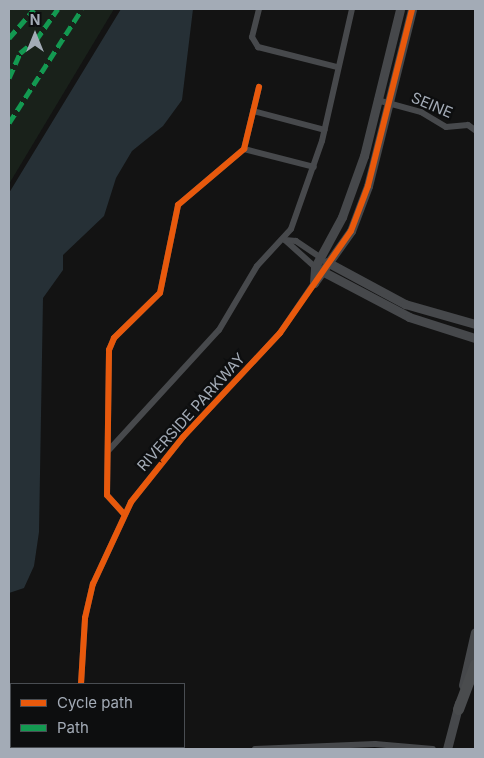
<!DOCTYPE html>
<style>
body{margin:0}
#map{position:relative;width:484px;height:758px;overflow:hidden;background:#131313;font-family:Inter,sans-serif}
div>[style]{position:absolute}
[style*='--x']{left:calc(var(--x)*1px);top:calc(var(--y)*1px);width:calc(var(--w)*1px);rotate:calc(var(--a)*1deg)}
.green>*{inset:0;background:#19211a}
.water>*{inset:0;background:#263036}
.street>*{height:6px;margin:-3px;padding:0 3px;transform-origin:3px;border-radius:3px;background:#47494c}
.secondary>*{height:9px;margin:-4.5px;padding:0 4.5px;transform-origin:4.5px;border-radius:4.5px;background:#46484b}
.highway>*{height:11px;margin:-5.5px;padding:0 5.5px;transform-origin:5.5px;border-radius:5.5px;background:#4a4c4e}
.quiet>*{height:5px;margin-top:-2.5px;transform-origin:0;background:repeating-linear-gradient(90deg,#139951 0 10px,transparent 0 15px)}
.cycleway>*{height:6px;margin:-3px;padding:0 3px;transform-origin:3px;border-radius:3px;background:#e8590c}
span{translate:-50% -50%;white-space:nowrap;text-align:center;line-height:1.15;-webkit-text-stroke:4.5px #0d0e0f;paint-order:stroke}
.street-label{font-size:15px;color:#a3abb6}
.frame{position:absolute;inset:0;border:10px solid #a3abb6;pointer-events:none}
.legend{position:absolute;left:10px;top:683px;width:175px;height:65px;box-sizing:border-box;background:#0d0e0f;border:1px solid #494d52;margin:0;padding:6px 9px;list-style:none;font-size:15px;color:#a3abb6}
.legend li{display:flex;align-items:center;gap:10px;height:25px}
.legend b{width:25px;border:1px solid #494d52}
.north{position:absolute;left:10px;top:10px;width:50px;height:50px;-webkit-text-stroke:4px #0d0e0f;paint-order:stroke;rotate:0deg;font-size:14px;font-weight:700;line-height:20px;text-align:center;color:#a3abb6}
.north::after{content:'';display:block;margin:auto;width:18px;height:22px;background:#a3abb6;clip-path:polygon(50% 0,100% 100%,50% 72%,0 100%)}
</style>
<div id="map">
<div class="green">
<i style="clip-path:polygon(9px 9px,114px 9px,9px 184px)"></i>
</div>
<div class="water">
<i style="clip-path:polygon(121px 9px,193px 9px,182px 100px,163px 126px,132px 151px,116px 178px,104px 216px,63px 255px,63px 270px,43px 298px,39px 532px,34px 566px,24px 588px,9px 593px,9px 193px)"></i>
</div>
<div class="street">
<i style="--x:259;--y:9;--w:29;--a:104"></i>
<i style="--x:252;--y:37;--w:12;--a:59"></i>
<i style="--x:258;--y:47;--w:81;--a:14.2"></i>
<i style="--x:377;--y:100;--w:46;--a:15.3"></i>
<i style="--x:421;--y:112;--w:29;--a:31"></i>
<i style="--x:446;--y:127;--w:22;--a:-5"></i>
<i style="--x:468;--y:125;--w:9;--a:36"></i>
<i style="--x:253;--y:111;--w:74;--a:14.8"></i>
<i style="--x:244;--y:149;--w:72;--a:14.4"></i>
<i style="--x:285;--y:240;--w:40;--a:42"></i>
<i style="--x:285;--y:240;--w:11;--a:5"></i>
<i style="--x:296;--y:241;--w:30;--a:34"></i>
<i style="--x:108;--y:451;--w:164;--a:-47.5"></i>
<i style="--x:219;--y:330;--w:74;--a:-59.3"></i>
<i style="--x:257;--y:266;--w:50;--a:-47.4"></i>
<i style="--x:291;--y:229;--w:93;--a:-70.6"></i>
<i style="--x:322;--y:141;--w:135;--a:-77.2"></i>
<i style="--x:124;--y:514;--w:25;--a:-132"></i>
<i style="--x:107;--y:495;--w:145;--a:-89.2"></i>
<i style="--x:109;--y:350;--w:13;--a:-67"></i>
<i style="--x:114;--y:338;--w:64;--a:-44.4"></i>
<i style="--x:160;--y:293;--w:90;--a:-78.4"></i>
<i style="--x:178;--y:205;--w:87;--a:-40.3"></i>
<i style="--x:244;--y:149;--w:64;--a:-76.4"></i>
<i style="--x:81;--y:684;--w:66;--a:-86.5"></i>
<i style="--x:85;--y:618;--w:35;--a:-77"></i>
<i style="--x:93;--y:584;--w:90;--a:-65.1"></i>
<i style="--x:131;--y:502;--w:83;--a:-51.3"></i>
<i style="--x:183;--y:437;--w:142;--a:-47"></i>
<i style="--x:280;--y:333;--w:60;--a:-55.8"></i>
<i style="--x:81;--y:747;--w:2;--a:90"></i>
<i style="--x:255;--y:749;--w:120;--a:-2.4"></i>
<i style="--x:375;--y:744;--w:58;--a:4.9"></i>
</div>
<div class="secondary">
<i style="--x:327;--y:262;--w:89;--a:28.3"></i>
<i style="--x:405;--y:304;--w:73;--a:15.9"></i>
<i style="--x:320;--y:270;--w:101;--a:27.8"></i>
<i style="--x:409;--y:317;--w:69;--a:17.7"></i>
<i style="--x:314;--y:283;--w:64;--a:-54.6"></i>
<i style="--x:351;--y:231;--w:48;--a:-69.3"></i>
<i style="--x:368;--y:186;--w:182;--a:-76"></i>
<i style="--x:314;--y:283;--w:16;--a:-86"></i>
<i style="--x:315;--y:267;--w:57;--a:-61.6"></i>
<i style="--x:342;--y:217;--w:65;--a:-70.2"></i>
<i style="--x:364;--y:156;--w:151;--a:-76.2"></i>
<i style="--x:463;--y:685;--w:54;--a:-77.2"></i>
<i style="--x:447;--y:749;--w:48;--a:-75.4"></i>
</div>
<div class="highway">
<i style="--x:458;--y:709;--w:48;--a:-69.3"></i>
</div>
<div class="quiet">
<i style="--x:9;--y:38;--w:38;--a:-49"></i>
<i style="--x:9;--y:78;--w:27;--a:-66"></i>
<i style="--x:20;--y:53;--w:21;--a:-39"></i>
<i style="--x:36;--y:40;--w:38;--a:-55"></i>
<i style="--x:9;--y:123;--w:135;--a:-57.4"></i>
</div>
<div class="cycleway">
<i style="--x:124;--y:514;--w:25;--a:-132"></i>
<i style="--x:107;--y:495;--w:145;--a:-89.2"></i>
<i style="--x:109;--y:350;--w:13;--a:-67"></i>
<i style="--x:114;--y:338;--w:64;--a:-44.4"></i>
<i style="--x:160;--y:293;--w:90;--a:-78.4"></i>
<i style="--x:178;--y:205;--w:87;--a:-40.3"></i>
<i style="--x:244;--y:149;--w:64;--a:-76.4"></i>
<i style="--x:81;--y:684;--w:66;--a:-86.5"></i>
<i style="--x:85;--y:618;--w:35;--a:-77"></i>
<i style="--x:93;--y:584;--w:90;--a:-65.1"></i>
<i style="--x:131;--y:502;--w:83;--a:-51.3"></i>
<i style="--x:183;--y:437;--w:142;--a:-47"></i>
<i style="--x:280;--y:333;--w:124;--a:-55.2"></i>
<i style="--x:351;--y:231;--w:48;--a:-69.3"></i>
<i style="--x:368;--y:186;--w:182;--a:-76"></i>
</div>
<div class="street-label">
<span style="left:432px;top:105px;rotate:23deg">SEINE</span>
<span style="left:191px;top:412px;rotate:-48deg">RIVERSIDE PARKWAY</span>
</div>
<div class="frame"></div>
<ul class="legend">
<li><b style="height:6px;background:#e8590c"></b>Cycle path</li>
<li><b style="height:6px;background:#139951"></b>Path</li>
</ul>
<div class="north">N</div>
</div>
